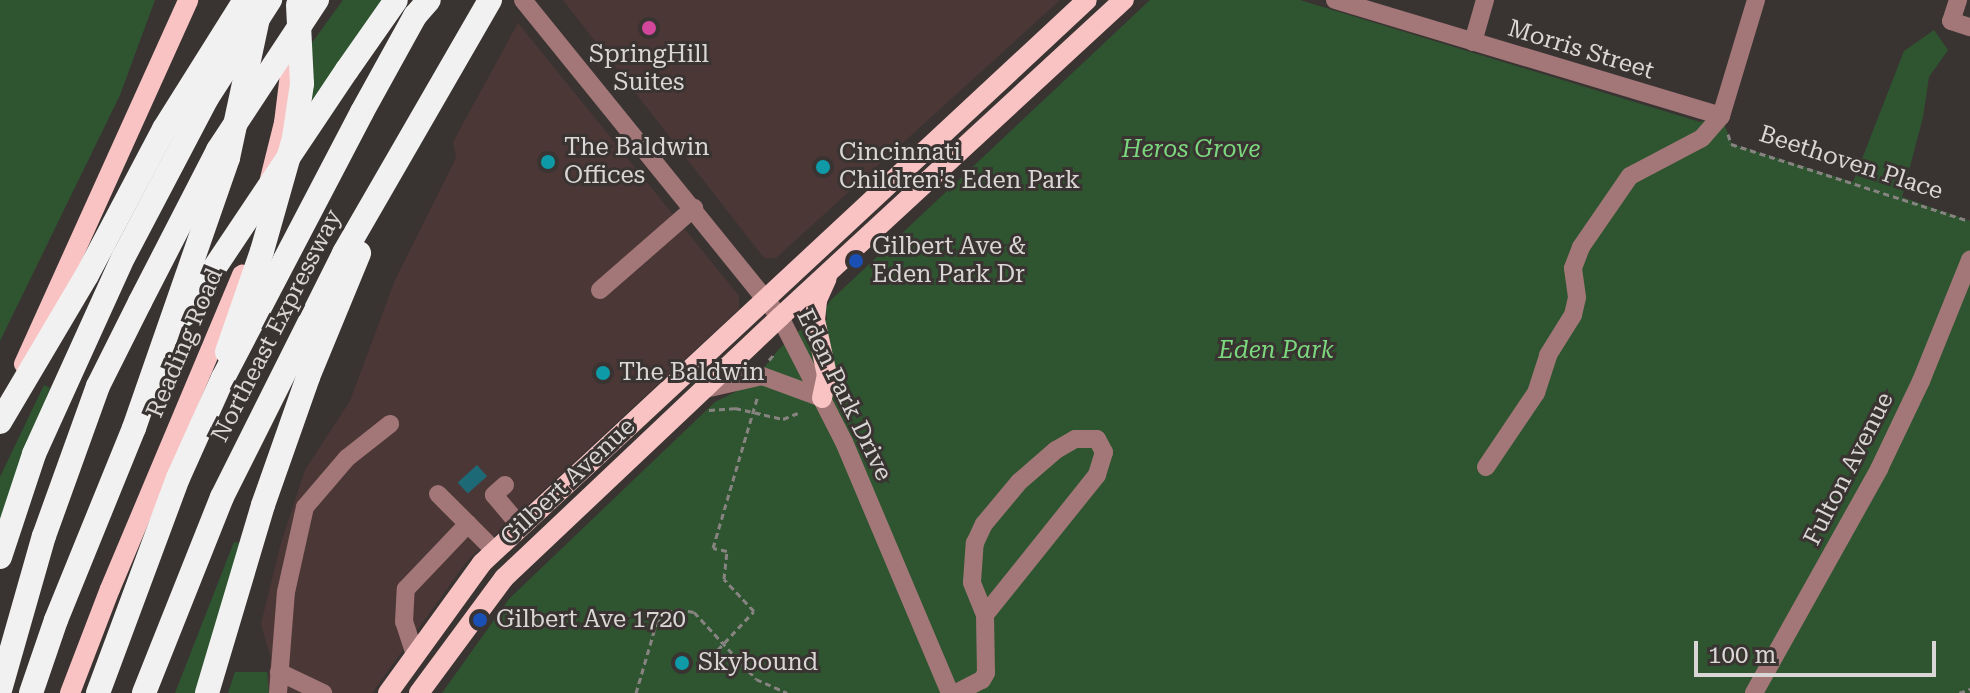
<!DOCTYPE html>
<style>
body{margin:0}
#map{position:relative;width:1970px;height:693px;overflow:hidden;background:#393432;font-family:"Roboto Serif",serif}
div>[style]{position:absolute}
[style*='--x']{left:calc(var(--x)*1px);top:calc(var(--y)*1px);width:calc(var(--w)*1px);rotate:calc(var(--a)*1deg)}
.commercial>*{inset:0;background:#4c3737}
.green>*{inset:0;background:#2f5530}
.water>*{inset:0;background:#1d6a76;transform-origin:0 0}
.path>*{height:3px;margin-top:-1.5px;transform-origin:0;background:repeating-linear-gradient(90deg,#878381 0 6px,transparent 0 10px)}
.minor>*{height:18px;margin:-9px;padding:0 9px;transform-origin:9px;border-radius:9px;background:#a37778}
.major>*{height:20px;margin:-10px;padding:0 10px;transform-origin:10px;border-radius:10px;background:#f9c3c3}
.highway>*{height:24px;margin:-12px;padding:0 12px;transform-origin:12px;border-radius:12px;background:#f1f1f1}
.highway-bridge>*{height:24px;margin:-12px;padding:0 12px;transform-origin:12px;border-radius:12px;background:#f1f1f1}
.dots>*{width:22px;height:22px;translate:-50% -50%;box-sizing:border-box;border:4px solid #393432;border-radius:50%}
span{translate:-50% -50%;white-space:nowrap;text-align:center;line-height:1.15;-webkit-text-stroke:6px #393432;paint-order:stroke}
.street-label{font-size:24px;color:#d9d6d5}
.poi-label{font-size:24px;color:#d9d6d5}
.left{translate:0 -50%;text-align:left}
.park-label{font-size:24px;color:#7bd77d;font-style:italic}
.scale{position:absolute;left:1694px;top:641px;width:242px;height:36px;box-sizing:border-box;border:4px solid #d9d6d5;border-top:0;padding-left:10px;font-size:24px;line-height:28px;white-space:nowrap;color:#d9d6d5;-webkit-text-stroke:6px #393432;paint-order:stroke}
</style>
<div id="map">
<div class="commercial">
<i style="clip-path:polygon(563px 0,1060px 0,776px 258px,764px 258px)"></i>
<i style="clip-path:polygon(518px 23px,739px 296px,739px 309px,467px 561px,372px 693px,266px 693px,271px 659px,261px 624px,281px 543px,305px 470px,350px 401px,395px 280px,456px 158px,453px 142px)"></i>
</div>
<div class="green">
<i style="clip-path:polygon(0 0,155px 0,120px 95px,0 341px)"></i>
<i style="clip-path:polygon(343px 0,384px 0,305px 113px,309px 47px)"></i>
<i style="clip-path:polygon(1150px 0,1300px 0,1700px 122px,1721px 116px,1732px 144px,1853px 182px,1904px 51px,1934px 30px,1948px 50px,1929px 77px,1923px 117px,1902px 197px,1970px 221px,1970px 693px,442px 693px,509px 599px,715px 402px,749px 385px,760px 386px,762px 370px,779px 349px,810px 321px,827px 320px,826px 308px,830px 301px)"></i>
<i style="clip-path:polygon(44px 385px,50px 388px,0 525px,0 477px)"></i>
<i style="clip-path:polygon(234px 542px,241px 543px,195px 693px,175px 693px)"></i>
<i style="clip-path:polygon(235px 672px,267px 672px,269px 693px,228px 693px)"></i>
</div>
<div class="water">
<i style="left:477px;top:465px;width:15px;height:26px;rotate:48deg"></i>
</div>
<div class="path">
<i style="--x:1728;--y:134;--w:10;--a:73"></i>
<i style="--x:1731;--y:144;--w:250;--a:17.9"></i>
<i style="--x:769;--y:360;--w:9;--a:-49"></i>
<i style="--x:709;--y:410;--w:26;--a:-4"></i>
<i style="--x:735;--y:408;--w:49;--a:12.9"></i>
<i style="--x:783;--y:419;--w:16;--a:-22"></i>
<i style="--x:697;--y:672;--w:83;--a:-46.9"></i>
<i style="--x:754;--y:611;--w:44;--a:-133.2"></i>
<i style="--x:724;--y:579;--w:28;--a:-84"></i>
<i style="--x:727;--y:551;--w:14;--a:-168"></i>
<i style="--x:713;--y:548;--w:159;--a:-73.6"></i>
<i style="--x:636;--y:693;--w:75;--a:-73.7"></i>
<i style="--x:657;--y:621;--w:13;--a:-45"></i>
<i style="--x:666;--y:612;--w:12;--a:-14"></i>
<i style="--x:678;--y:609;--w:16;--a:11"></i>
<i style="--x:694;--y:612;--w:91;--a:47.2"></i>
<i style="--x:756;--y:679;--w:34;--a:24"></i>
<i style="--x:1959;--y:693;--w:12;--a:-20"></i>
</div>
<div class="minor">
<i style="--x:523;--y:0;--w:408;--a:51"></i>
<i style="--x:780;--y:317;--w:140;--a:62.9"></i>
<i style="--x:844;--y:442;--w:272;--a:67.1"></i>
<i style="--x:1335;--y:0;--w:403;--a:16.7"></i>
<i style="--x:1958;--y:0;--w:22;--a:108"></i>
<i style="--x:1951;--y:21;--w:20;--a:18"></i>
<i style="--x:1473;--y:42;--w:44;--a:-74.1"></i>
<i style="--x:600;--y:290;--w:125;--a:-41.1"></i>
<i style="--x:705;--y:389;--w:58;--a:-12.8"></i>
<i style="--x:762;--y:376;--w:64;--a:20.1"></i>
<i style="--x:1486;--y:467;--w:89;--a:-56"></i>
<i style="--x:1536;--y:393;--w:40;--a:-72"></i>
<i style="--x:1548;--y:355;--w:47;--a:-58"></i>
<i style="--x:1573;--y:315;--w:18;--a:-77"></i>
<i style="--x:1577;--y:297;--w:29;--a:-98"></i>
<i style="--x:1573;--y:268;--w:22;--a:-69"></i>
<i style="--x:1581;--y:247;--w:86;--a:-55.4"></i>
<i style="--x:1630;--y:176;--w:81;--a:-27.8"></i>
<i style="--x:1702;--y:138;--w:29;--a:-49"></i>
<i style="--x:1721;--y:116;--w:121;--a:-73.2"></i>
<i style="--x:505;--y:485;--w:15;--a:138"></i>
<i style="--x:494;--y:495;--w:42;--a:49.8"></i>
<i style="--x:438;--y:494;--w:81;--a:45"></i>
<i style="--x:415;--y:655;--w:35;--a:-108"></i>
<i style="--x:404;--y:622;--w:33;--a:-87"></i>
<i style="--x:406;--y:589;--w:90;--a:-46.4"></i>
<i style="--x:279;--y:672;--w:49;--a:25.5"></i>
<i style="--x:278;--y:693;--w:101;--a:-85.5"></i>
<i style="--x:286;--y:592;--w:87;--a:-77.4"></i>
<i style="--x:305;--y:507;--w:65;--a:-49.4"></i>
<i style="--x:347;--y:458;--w:55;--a:-38.3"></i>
<i style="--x:956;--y:693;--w:29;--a:-27"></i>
<i style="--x:982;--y:680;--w:8;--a:-60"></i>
<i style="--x:986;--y:673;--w:58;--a:-91"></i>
<i style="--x:985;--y:615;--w:35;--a:-112"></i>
<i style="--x:972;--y:582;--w:39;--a:-86"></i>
<i style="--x:975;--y:543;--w:21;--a:-65"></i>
<i style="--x:984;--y:524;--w:55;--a:-50.2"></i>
<i style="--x:1019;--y:482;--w:49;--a:-40.9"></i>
<i style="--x:1056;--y:450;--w:22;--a:-30"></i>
<i style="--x:1075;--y:439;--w:22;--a:0"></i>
<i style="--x:1097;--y:439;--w:15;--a:62"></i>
<i style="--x:1104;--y:452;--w:24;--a:107"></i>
<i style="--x:1097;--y:475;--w:179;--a:128.7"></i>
<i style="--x:1754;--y:693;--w:257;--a:-60.8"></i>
<i style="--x:1879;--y:469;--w:98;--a:-64.5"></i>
<i style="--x:1921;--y:381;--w:131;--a:-68"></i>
</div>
<div class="major">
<i style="--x:270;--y:179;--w:58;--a:-76"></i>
<i style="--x:284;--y:123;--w:74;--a:-83"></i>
<i style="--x:24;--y:364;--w:399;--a:-65.7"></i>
<i style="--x:822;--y:398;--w:24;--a:-78"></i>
<i style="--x:827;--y:375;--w:56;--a:-102.3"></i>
<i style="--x:815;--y:320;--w:20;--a:-84"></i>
<i style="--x:817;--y:300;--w:24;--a:-66"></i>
<i style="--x:70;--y:693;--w:111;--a:-69"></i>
<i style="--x:110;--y:589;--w:341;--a:-67.2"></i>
<i style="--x:388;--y:693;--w:160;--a:-54.1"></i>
<i style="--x:482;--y:563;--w:826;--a:-42.94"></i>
<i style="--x:419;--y:693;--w:143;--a:-53.5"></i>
<i style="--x:504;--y:578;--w:380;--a:-43.4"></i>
<i style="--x:780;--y:317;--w:468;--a:-42.7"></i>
</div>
<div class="highway">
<i style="--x:347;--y:70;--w:85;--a:-55"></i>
<i style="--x:184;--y:315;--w:54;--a:-57.2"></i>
<i style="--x:227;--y:352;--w:107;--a:-70.9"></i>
<i style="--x:262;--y:251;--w:117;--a:-74.2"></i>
<i style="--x:294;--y:138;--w:55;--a:-81.6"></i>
<i style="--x:302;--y:84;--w:79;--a:-92.9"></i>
<i style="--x:0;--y:422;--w:171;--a:-59.4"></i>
<i style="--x:87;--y:275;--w:165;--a:-62.2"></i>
<i style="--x:164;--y:129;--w:152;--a:-57.9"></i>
<i style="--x:0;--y:557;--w:108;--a:-71.7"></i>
<i style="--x:34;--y:454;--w:217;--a:-65.6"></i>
<i style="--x:0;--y:690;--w:160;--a:-74.1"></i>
<i style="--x:44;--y:536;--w:159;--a:-70.2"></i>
<i style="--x:98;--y:386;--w:94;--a:-63.4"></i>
<i style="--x:31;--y:693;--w:77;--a:-71.1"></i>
<i style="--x:56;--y:620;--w:207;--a:-67.9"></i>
<i style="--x:134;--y:428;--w:286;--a:-70.8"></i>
<i style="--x:228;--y:158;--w:143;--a:-77.9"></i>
<i style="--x:98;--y:693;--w:229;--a:-69.6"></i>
<i style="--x:178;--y:478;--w:110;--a:-65.8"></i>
<i style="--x:223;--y:378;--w:300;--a:-62.4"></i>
<i style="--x:362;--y:112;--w:110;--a:-61.1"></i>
<i style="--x:415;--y:16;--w:21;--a:-49"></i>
<i style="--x:144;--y:693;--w:211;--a:-68.3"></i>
<i style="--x:222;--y:497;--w:273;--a:-63.4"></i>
<i style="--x:344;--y:253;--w:292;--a:-60"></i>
<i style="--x:207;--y:693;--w:196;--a:-73.4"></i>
<i style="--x:263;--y:505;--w:136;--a:-70.6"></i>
<i style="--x:308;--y:377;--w:134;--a:-67.6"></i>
</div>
<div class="highway-bridge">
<i style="--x:124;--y:256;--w:178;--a:-62.3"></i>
<i style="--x:207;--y:98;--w:117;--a:-57.3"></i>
<i style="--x:213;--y:270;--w:241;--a:-56.2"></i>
<i style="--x:140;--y:302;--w:171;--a:-62.8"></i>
<i style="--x:218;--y:150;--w:180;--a:-56.6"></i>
</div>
<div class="dots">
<i style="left:649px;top:28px;background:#d1479c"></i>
<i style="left:548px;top:162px;background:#0f9aa8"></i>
<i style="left:823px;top:167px;background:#0f9aa8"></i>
<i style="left:856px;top:261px;background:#1a4fb4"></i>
<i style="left:603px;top:373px;background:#0f9aa8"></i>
<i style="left:480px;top:620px;background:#1a4fb4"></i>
<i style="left:682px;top:663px;background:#0f9aa8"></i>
</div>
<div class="street-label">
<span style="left:1581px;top:50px;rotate:17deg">Morris Street</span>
<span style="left:1851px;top:163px;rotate:18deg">Beethoven Place</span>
<span style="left:277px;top:326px;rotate:-63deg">Northeast Expressway</span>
<span style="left:185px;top:343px;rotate:-67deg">Reading Road</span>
<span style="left:844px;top:395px;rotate:64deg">Eden Park Drive</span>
<span style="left:1849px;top:469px;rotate:-63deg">Fulton Avenue</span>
<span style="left:568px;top:482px;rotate:-43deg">Gilbert Avenue</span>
</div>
<div class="poi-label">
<span style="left:649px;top:69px">SpringHill<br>Suites</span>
<span class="left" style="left:564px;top:162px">The Baldwin<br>Offices</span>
<span class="left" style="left:839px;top:167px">Cincinnati<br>Children's Eden Park</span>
<span class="left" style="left:872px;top:261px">Gilbert Ave &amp;<br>Eden Park Dr</span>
<span class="left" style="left:619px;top:373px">The Baldwin</span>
<span class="left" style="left:496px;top:620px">Gilbert Ave 1720</span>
<span class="left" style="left:698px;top:663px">Skybound</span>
</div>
<div class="park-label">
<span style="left:1191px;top:150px">Heros Grove</span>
<span style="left:1276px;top:351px">Eden Park</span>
</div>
<div class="scale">100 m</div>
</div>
